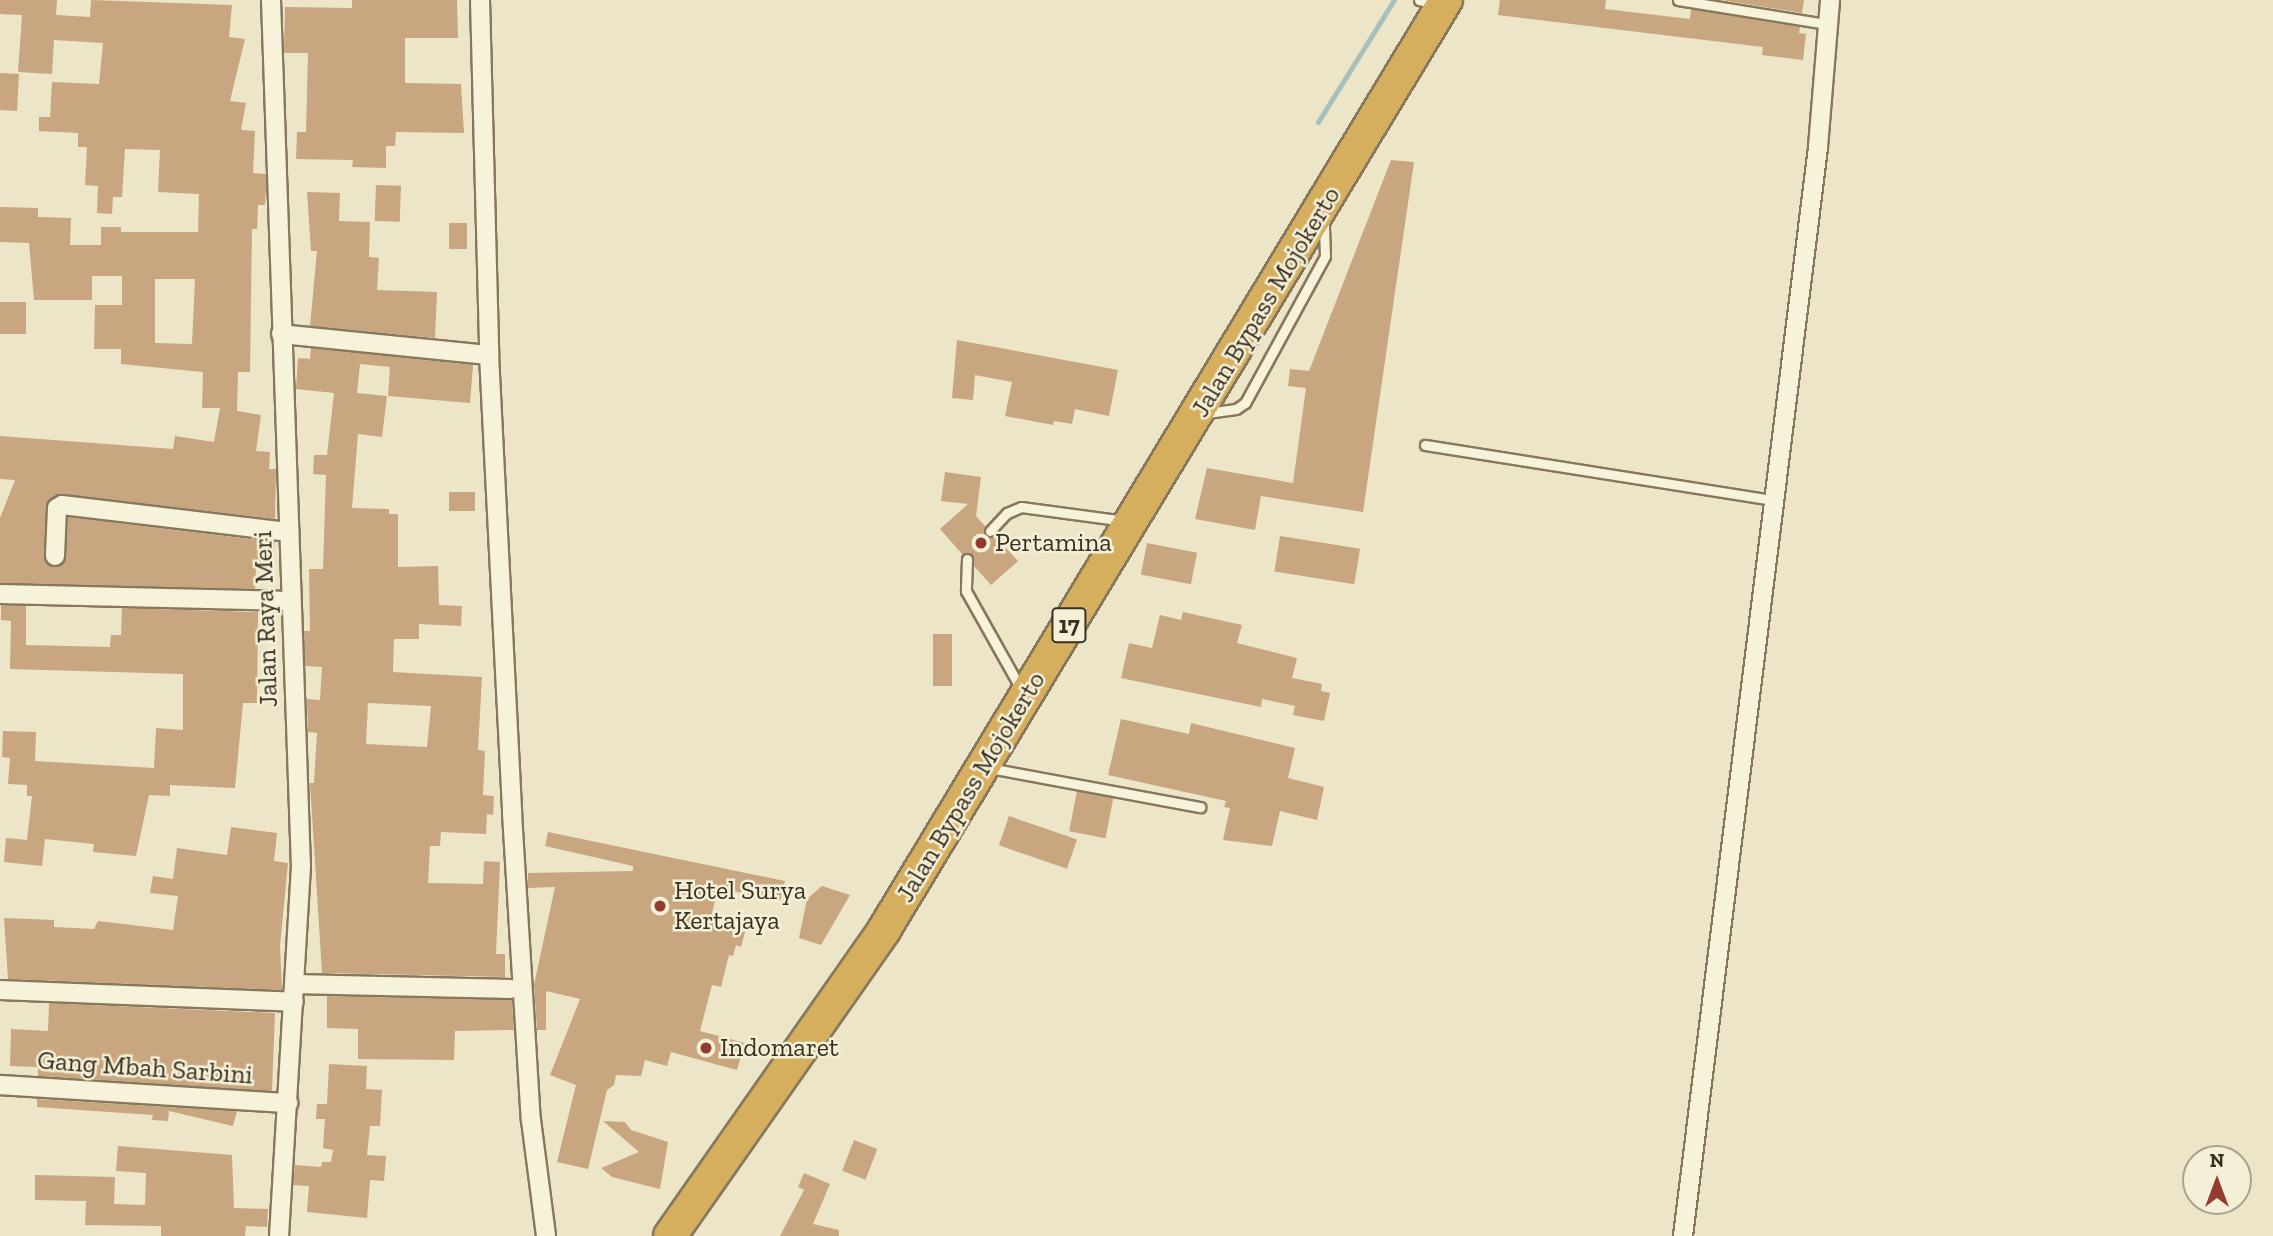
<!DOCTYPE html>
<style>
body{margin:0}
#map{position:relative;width:2273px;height:1236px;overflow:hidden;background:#ece5c7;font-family:"Zilla Slab",serif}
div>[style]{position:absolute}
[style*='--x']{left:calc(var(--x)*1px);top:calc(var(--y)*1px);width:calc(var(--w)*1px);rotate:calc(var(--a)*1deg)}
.stream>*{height:5px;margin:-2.5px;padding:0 2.5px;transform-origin:2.5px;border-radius:2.5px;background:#a8c0bc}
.building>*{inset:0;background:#c8a67f;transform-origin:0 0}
.roads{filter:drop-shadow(2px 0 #87785d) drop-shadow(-2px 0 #87785d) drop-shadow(0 2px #87785d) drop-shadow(0 -2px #87785d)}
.lane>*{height:9px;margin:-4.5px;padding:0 4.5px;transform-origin:4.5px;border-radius:4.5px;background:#f7f2da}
.street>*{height:18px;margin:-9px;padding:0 9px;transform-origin:9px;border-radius:9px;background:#f7f2da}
.highway>*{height:32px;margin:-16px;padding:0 16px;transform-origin:16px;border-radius:16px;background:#d6af5e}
.dots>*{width:19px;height:19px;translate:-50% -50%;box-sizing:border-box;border:4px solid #f4efd7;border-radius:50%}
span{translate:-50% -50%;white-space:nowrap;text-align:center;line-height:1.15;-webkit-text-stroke:5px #f4efd7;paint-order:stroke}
.shield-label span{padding:2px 5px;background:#f4efd7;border:2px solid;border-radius:5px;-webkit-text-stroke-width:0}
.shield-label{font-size:24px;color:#382f20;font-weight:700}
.street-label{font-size:26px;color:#382f20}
.poi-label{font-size:26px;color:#382f20}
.left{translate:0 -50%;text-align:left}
.north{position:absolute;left:2182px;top:1145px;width:70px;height:70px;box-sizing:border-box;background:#f4efd7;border:2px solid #a9a28e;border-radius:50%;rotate:0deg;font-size:19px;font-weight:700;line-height:28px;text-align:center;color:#382f20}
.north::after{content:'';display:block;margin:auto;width:24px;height:32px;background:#933b31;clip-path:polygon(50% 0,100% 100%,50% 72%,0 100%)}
</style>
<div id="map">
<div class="stream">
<i style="--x:1318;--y:122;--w:144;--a:-58.1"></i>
</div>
<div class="building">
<i style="clip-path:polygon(evenodd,0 0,57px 0,56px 15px,90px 17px,91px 0,232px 5px,229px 37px,245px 39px,230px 101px,246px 103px,241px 130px,255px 131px,253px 173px,266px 174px,266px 190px,265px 205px,258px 205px,257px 229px,252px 229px,250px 372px,238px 372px,237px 411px,261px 415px,256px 451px,270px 452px,269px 469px,276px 469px,275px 519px,62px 494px,47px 503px,44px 556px,50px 566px,64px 563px,68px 517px,275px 542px,272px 570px,256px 568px,255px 589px,0 583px,0 518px,15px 480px,0 479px,0 436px,173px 449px,175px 436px,214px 442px,220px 408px,202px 408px,203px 372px,121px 364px,121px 349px,94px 349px,95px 305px,122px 305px,122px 276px,92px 276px,92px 300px,34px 300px,29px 243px,0 242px,0 207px,38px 208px,38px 217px,71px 218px,70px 245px,101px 245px,101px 227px,121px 227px,121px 232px,198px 232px,199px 194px,158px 192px,160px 150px,125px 149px,122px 197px,113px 197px,112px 214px,97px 213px,98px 186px,85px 185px,87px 147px,78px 147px,78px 133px,39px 131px,39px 117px,50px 117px,52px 82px,99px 84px,103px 43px,54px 40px,52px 74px,18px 72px,22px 15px,0 14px,0 0,155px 279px,195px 279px,192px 344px,155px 343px,155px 279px)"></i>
<i style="clip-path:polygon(352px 0,457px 0,458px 38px,405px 38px,405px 83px,461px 84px,464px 133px,396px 132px,395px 146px,386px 146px,386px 168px,352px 167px,353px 160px,296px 159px,297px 132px,306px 132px,308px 53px,284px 53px,285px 7px,352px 8px)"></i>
<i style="clip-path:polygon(1500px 0,1606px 0,1605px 9px,1690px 19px,1691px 9px,1800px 27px,1799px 33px,1806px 34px,1803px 60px,1762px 55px,1763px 47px,1498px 15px)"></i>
<i style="clip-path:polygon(1722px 0,1804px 0,1802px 13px)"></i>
<i style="left:0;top:73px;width:19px;height:37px;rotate:3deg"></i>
<i style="clip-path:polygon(1391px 160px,1414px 162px,1363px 512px,1261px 496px,1255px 530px,1195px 519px,1207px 468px,1293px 483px,1306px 388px,1288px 386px,1290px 369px,1309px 371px)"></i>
<i style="left:376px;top:185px;width:25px;height:36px;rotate:2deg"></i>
<i style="clip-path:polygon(307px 192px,340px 193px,339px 221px,370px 222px,369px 257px,379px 258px,377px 290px,437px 292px,435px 338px,310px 326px,317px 251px,311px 251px)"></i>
<i style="left:449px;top:223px;width:18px;height:26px"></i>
<i style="left:0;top:302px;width:26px;height:32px"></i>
<i style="clip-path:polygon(957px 340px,1118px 370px,1109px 416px,1075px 409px,1072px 424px,1054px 421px,1053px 425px,1005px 416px,1012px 382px,975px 375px,973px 400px,952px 398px)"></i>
<i style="clip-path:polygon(evenodd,311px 348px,473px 365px,470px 403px,388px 396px,390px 367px,360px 364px,357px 393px,387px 396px,382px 437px,358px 434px,352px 508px,389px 509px,389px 514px,398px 514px,398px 567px,438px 566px,439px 605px,462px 606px,461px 626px,419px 624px,419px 639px,394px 639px,393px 672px,482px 677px,478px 750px,485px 751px,483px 795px,494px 796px,493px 815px,487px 814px,486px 834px,441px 832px,440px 846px,430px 846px,428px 883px,483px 884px,484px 861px,500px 862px,496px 954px,505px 954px,505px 977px,322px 973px,310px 783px,314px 783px,317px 733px,308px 732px,307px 699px,320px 700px,322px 667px,305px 666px,304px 631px,310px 631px,309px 569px,323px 569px,326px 475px,313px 474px,314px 455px,327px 455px,334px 393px,296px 389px,298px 358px,310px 359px,311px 348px,368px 703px,431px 706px,427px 747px,366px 744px,368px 703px)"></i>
<i style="clip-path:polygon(945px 472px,981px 477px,976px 516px,985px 526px,984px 534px,995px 536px,1018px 561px,991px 585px,974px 566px,973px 555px,962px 554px,940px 529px,968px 504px,941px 501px)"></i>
<i style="left:449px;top:492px;width:26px;height:19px"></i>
<i style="left:1280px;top:536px;width:81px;height:36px;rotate:9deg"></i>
<i style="left:1147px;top:543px;width:51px;height:32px;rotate:11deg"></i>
<i style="clip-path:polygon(1px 605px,26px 606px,26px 645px,110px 647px,111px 635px,121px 635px,122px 608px,258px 612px,257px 703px,243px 703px,235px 788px,170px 785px,170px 796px,149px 795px,136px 856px,93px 852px,94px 844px,45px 839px,42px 866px,4px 862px,6px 838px,27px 840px,32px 796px,27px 796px,27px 785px,8px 784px,10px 758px,2px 757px,3px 731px,36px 732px,35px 761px,154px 768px,156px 728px,183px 730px,183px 674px,10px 669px,11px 621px,1px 620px)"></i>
<i style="clip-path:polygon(1183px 612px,1242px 625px,1237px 643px,1297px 658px,1292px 678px,1322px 684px,1321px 691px,1330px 693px,1324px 721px,1293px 715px,1295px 706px,1262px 699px,1261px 707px,1121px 678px,1129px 643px,1152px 648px,1160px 615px,1181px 620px)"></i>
<i style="left:933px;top:634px;width:19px;height:52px"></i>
<i style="clip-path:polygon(1121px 719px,1189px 734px,1191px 723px,1295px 748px,1288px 778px,1324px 787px,1317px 820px,1280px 811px,1272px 846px,1223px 840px,1230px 808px,1224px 807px,1226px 801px,1108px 775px)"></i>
<i style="left:1077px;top:791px;width:37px;height:41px;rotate:11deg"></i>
<i style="left:1009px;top:816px;width:72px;height:31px;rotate:19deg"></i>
<i style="clip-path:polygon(231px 827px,277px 833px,274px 861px,288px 863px,280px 946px,282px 990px,8px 979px,4px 918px,54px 920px,54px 927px,94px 929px,98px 921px,173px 930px,178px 896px,150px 893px,153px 876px,173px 879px,177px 848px,227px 855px)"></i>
<i style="clip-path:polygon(548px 832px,785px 881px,780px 901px,718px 888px,710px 922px,745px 932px,741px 947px,736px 945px,733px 956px,729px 955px,721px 987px,712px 985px,700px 1031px,745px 1043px,737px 1070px,671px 1052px,667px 1066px,645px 1060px,641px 1076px,616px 1075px,614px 1085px,607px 1090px,588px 1169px,557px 1162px,576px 1085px,550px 1075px,580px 999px,546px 991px,546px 1030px,537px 1030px,534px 985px,555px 887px,528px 888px,528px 873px,633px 871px,633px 866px,545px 846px)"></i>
<i style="clip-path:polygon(822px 886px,850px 895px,821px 945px,799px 938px,807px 899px)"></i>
<i style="clip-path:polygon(327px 996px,512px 1000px,514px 1030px,455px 1031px,454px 1060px,358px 1059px,358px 1029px,327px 1028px)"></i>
<i style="clip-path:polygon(49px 1003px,275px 1013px,272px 1091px,38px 1076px,38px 1067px,10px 1066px,11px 1029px,48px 1031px)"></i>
<i style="clip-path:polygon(329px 1064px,367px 1066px,366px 1089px,382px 1090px,380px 1126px,370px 1126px,367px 1155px,386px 1156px,384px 1181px,370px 1180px,367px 1218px,307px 1212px,309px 1186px,293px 1185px,295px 1165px,321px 1167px,322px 1162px,331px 1162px,333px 1150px,323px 1148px,325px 1119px,316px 1119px,317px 1104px,327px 1104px)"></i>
<i style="clip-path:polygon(37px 1099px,237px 1111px,233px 1126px,169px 1111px,168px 1121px,152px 1120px,153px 1115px,37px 1107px)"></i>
<i style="clip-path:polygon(603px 1121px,625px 1122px,631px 1130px,668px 1142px,660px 1189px,612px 1177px,601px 1168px,639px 1152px)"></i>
<i style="left:854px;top:1140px;width:25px;height:33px;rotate:21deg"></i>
<i style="clip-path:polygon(118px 1146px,232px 1155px,234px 1208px,268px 1209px,267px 1227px,246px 1226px,245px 1236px,161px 1236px,161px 1226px,85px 1225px,86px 1201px,35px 1200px,35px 1175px,115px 1177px,114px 1204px,145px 1205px,146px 1173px,116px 1171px)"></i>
<i style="clip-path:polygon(804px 1173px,830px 1184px,813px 1224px,839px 1230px,839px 1236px,780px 1236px,804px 1190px,798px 1187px)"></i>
</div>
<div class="roads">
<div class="lane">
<i style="--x:1419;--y:0;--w:19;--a:12"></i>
<i style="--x:1678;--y:0;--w:151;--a:9.2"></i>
<i style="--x:1207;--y:413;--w:29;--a:-8"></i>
<i style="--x:1236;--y:409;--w:11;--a:-34"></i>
<i style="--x:1245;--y:403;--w:167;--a:-61.4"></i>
<i style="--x:1325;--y:256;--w:37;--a:-92"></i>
<i style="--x:1425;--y:445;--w:353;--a:9"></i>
<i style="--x:990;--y:531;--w:25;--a:-47"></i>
<i style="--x:1007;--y:513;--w:15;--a:-23"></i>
<i style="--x:1021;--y:507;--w:105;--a:7.7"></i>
<i style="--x:967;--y:559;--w:32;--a:92"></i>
<i style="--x:966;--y:591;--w:112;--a:60.7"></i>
<i style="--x:989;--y:768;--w:215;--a:10.5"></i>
</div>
<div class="street">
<i style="--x:271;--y:0;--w:867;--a:88.02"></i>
<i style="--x:301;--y:866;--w:371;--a:93.4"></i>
<i style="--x:480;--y:0;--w:355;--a:88.5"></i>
<i style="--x:489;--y:355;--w:459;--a:87.1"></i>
<i style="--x:512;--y:813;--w:308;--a:86.5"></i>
<i style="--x:531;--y:1120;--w:117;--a:82.6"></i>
<i style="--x:281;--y:334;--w:209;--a:5.8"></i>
<i style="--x:55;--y:556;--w:48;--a:-87.6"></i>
<i style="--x:57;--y:508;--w:6;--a:-31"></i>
<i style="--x:62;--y:505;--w:229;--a:6.8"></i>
<i style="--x:0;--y:594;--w:291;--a:1.4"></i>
<i style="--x:294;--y:984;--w:217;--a:1.3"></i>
<i style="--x:0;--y:990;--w:294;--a:2.3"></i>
<i style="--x:0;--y:1085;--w:289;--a:3.6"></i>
<i style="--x:1683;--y:1236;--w:1097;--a:-82.93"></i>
<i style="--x:1818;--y:147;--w:147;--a:-85.3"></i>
</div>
<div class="highway">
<i style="--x:670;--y:1236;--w:373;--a:-55"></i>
<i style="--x:884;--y:930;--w:1087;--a:-58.86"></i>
</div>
</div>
<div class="dots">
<i style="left:981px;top:543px;background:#933b31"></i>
<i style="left:660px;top:906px;background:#933b31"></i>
<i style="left:706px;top:1048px;background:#933b31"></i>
</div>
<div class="shield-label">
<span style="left:1069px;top:625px">17</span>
</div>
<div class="street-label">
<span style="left:1266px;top:302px;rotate:-59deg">Jalan Bypass Mojokerto</span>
<span style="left:266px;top:619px;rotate:-92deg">Jalan Raya Meri</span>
<span style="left:971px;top:787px;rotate:-59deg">Jalan Bypass Mojokerto</span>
<span style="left:145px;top:1068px;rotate:4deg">Gang Mbah Sarbini</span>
</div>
<div class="poi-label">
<span class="left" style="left:995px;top:543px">Pertamina</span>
<span class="left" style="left:674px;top:906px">Hotel Surya<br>Kertajaya</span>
<span class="left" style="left:720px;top:1048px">Indomaret</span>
</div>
<div class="north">N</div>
</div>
